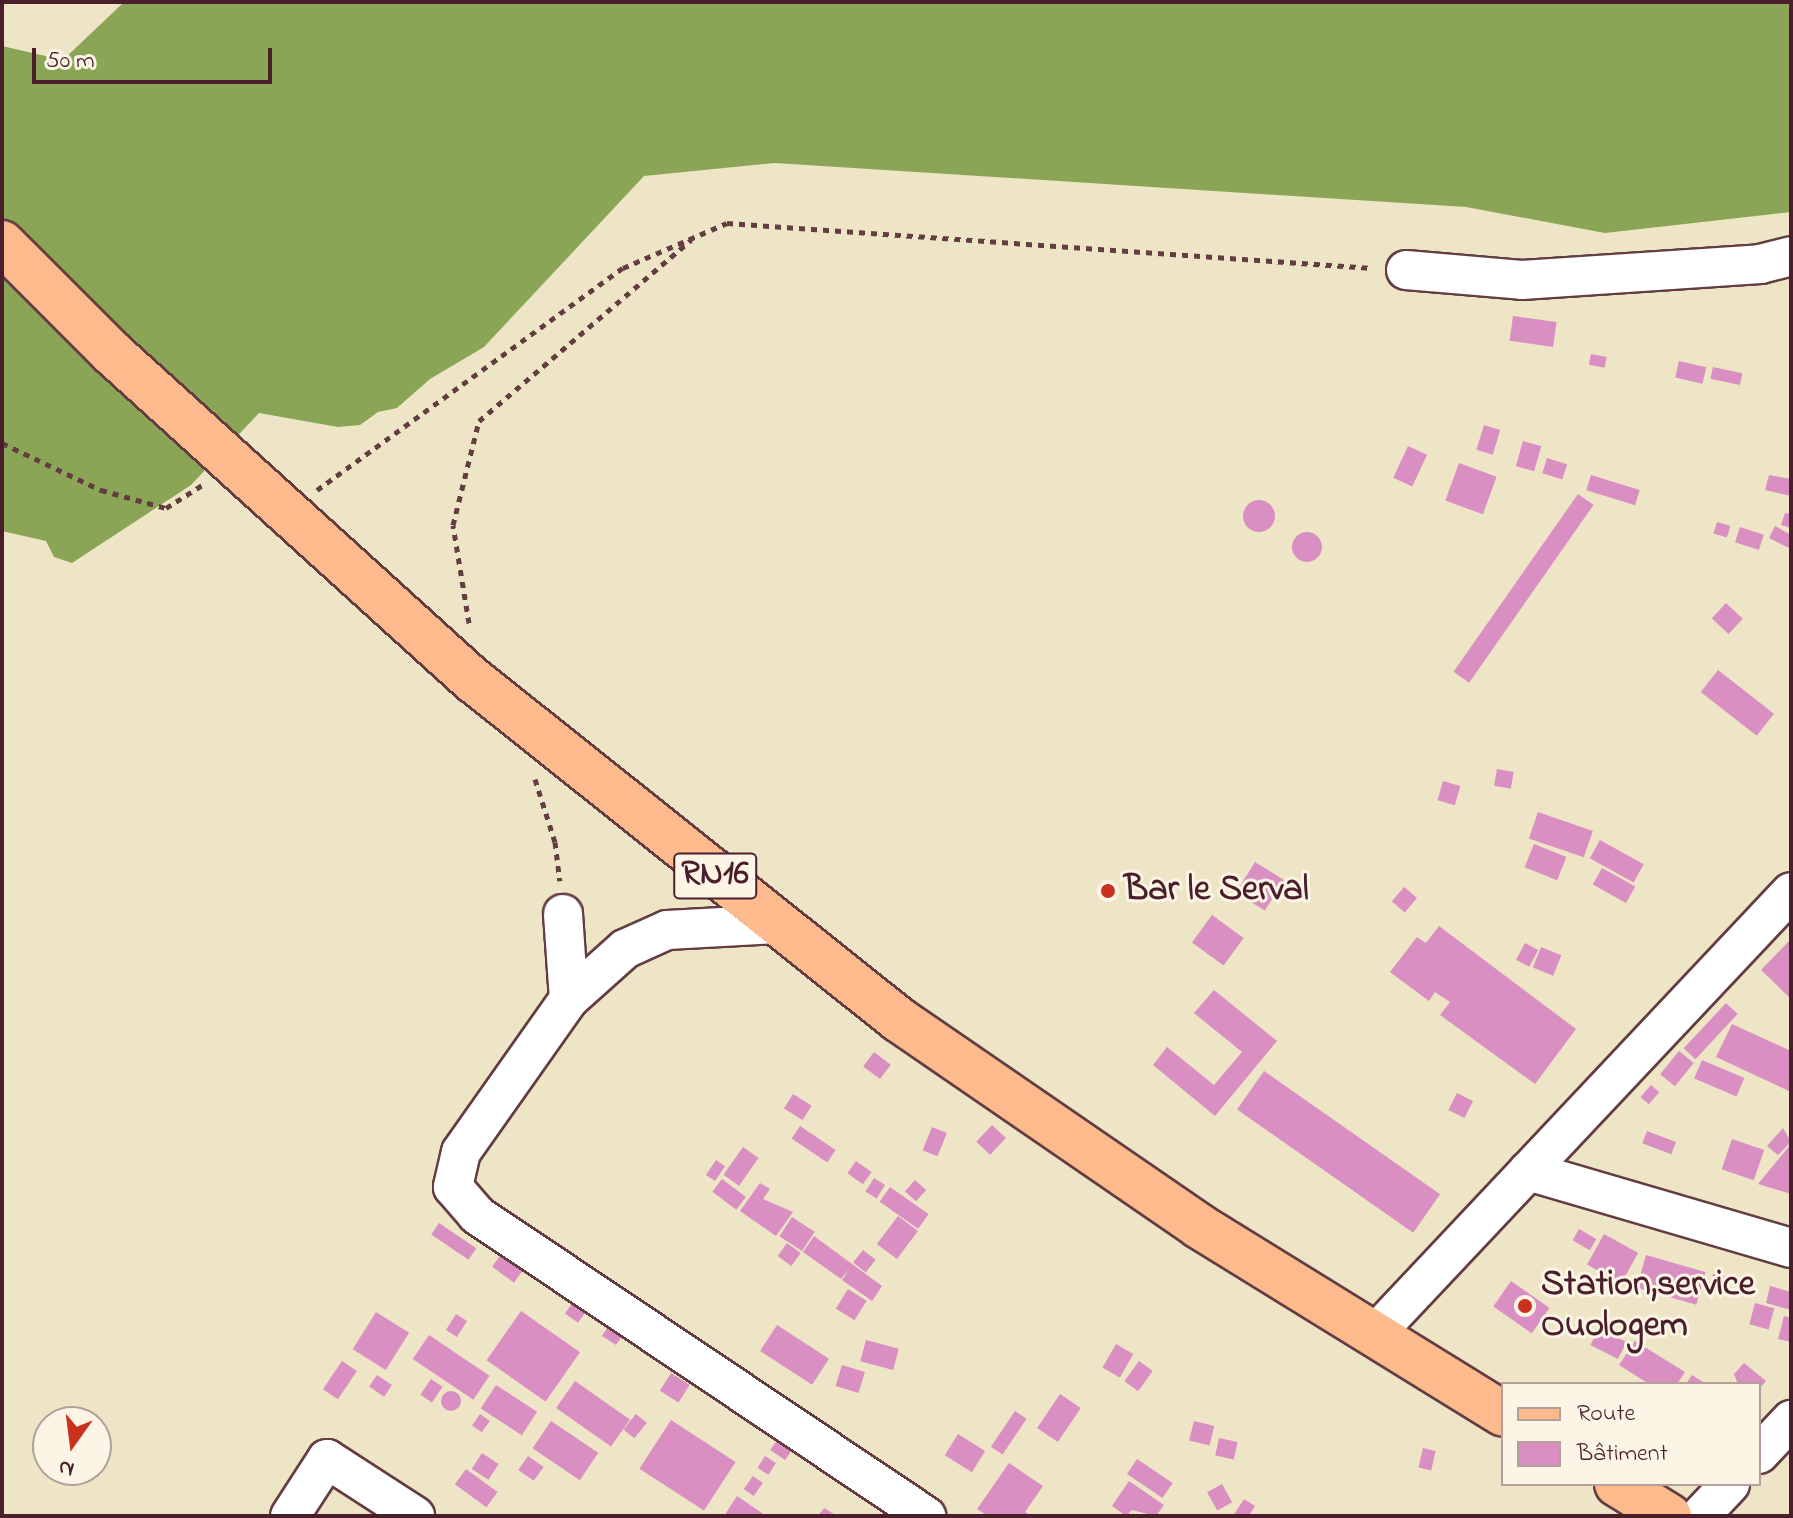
<!DOCTYPE html>
<meta charset="utf-8">
<style>
body{margin:0}
#map{position:relative;width:1793px;height:1518px;overflow:hidden;background:#eee5c6;font-family:"Indie Flower",sans-serif}
div>[style]{position:absolute}
[style*='--x']{left:calc(var(--x)*1px);top:calc(var(--y)*1px);width:calc(var(--w)*1px);rotate:calc(var(--a)*1deg)}
.forest>*{inset:0;background:#8ba556}
.building>*{inset:0;background:#d98fc2;transform-origin:0 0}
.round{border-radius:50%}
.path>*{height:5px;margin-top:-2.5px;transform-origin:0;background:repeating-linear-gradient(90deg,#633d42 0 6px,transparent 0 12px)}
.roads{filter:drop-shadow(2px 0 #633d42) drop-shadow(-2px 0 #633d42) drop-shadow(0 2px #633d42) drop-shadow(0 -2px #633d42)}
.minor>*{height:38px;margin:-19px;padding:0 19px;transform-origin:19px;border-radius:19px;background:#fff}
.major>*{height:44px;margin:-22px;padding:0 22px;transform-origin:22px;border-radius:22px;background:#fcba8d}
.dots>*{width:22px;height:22px;translate:-50% -50%;box-sizing:border-box;border:4px solid #fcf5e5;border-radius:50%}
span{translate:-50% -50%;white-space:nowrap;text-align:center;line-height:1.15;-webkit-text-stroke:6px #fcf5e5;paint-order:stroke}
.shield-label span{padding:2px 6px;background:#fcf5e5;border:2px solid;border-radius:6px;-webkit-text-stroke-width:0}
.shield-label{font-size:34px;color:#4a1f2b;font-weight:700}
.poi-label{font-size:36px;color:#4a1f2b;font-weight:700}
.left{translate:0 -50%;text-align:left}
.frame{position:absolute;inset:0;border:4px solid #4a1f2b;pointer-events:none}
.legend{position:absolute;left:1501px;top:1382px;width:260px;height:104px;box-sizing:border-box;background:#fcf5e5;border:2px solid #b59f9b;margin:0;padding:10px 14px;list-style:none;font-size:24px;color:#4a1f2b}
.legend li{display:flex;align-items:center;gap:16px;height:40px}
.legend b{width:40px;border:2px solid #b59f9b}
.north{position:absolute;left:32px;top:1406px;width:80px;height:80px;box-sizing:border-box;background:#fcf5e5;border:2px solid #b59f9b;border-radius:50%;rotate:194deg;font-size:22px;font-weight:700;line-height:32px;text-align:center;color:#4a1f2b}
.north::after{content:'';display:block;margin:auto;width:28px;height:36px;background:#c8321e;clip-path:polygon(50% 0,100% 100%,50% 72%,0 100%)}
.scale{position:absolute;left:32px;top:48px;width:240px;height:36px;box-sizing:border-box;border:4px solid #4a1f2b;border-top:0;padding-left:10px;font-size:24px;line-height:28px;white-space:nowrap;color:#4a1f2b;-webkit-text-stroke:6px #fcf5e5;paint-order:stroke}
</style>
<div id="map">
<div class="forest">
<i style="clip-path:polygon(124px 2px,1791px 2px,1791px 212px,1605px 233px,1466px 207px,775px 163px,644px 176px,484px 347px,430px 379px,397px 408px,378px 412px,360px 425px,338px 427px,259px 413px,191px 485px,72px 563px,54px 557px,46px 541px,2px 531px,2px 46px,63px 60px)"></i>
</div>
<div class="building">
<i style="left:1513px;top:316px;width:44px;height:25px;rotate:8deg"></i>
<i style="left:1591px;top:354px;width:16px;height:11px;rotate:11deg"></i>
<i style="left:1679px;top:361px;width:28px;height:17px;rotate:13deg"></i>
<i style="left:1713px;top:367px;width:30px;height:12px;rotate:12deg"></i>
<i style="left:1484px;top:425px;width:17px;height:26px;rotate:17deg"></i>
<i style="left:1523px;top:441px;width:19px;height:26px;rotate:16deg"></i>
<i style="left:1408px;top:446px;width:21px;height:35px;rotate:25deg"></i>
<i style="left:1547px;top:458px;width:21px;height:16px;rotate:17deg"></i>
<i style="left:1459px;top:463px;width:40px;height:40px;rotate:20deg"></i>
<i style="left:1591px;top:475px;width:51px;height:16px;rotate:17deg"></i>
<i style="clip-path:polygon(1769px 475px,1791px 479px,1791px 496px,1765px 490px)"></i>
<i style="left:1578px;top:494px;width:19px;height:217px;rotate:35deg"></i>
<i class="round" style="left:1243px;top:500px;width:32px;height:32px"></i>
<i style="clip-path:polygon(1785px 513px,1791px 514px,1791px 528px,1781px 525px)"></i>
<i style="left:1717px;top:522px;width:14px;height:12px;rotate:17deg"></i>
<i style="clip-path:polygon(1775px 526px,1791px 535px,1791px 549px,1769px 538px)"></i>
<i style="left:1740px;top:527px;width:25px;height:16px;rotate:18deg"></i>
<i class="round" style="left:1292px;top:532px;width:30px;height:30px"></i>
<i style="left:1726px;top:603px;width:23px;height:21px;rotate:43deg"></i>
<i style="left:1718px;top:670px;width:71px;height:28px;rotate:38deg"></i>
<i style="left:1497px;top:769px;width:17px;height:17px;rotate:10deg"></i>
<i style="left:1443px;top:781px;width:18px;height:20px;rotate:16deg"></i>
<i style="left:1538px;top:812px;width:58px;height:28px;rotate:19deg"></i>
<i style="left:1600px;top:840px;width:50px;height:21px;rotate:29deg"></i>
<i style="left:1534px;top:844px;width:35px;height:25px;rotate:22deg"></i>
<i style="left:1255px;top:862px;width:34px;height:36px;rotate:32deg"></i>
<i style="left:1602px;top:868px;width:38px;height:19px;rotate:29deg"></i>
<i style="left:1404px;top:887px;width:17px;height:19px;rotate:40deg"></i>
<i style="left:1212px;top:915px;width:39px;height:34px;rotate:36deg"></i>
<i style="clip-path:polygon(1439px 926px,1576px 1029px,1535px 1084px,1440px 1015px,1450px 1002px,1435px 992px,1429px 1001px,1390px 972px,1417px 937px,1426px 943px)"></i>
<i style="clip-path:polygon(1791px 939px,1791px 999px,1761px 970px)"></i>
<i style="left:1525px;top:943px;width:15px;height:19px;rotate:28deg"></i>
<i style="left:1541px;top:947px;width:22px;height:22px;rotate:22deg"></i>
<i style="clip-path:polygon(1214px 990px,1277px 1041px,1215px 1116px,1153px 1065px,1167px 1047px,1214px 1085px,1242px 1052px,1194px 1013px)"></i>
<i style="left:1726px;top:1003px;width:16px;height:62px;rotate:43deg"></i>
<i style="clip-path:polygon(1732px 1024px,1791px 1051px,1791px 1092px,1716px 1057px)"></i>
<i style="left:1679px;top:1051px;width:19px;height:30px;rotate:39deg"></i>
<i style="left:874px;top:1052px;width:21px;height:18px;rotate:37deg"></i>
<i style="left:1702px;top:1060px;width:46px;height:20px;rotate:23deg"></i>
<i style="left:1264px;top:1071px;width:215px;height:47px;rotate:35deg"></i>
<i style="left:1651px;top:1085px;width:11px;height:16px;rotate:41deg"></i>
<i style="left:1457px;top:1093px;width:18px;height:19px;rotate:27deg"></i>
<i style="left:793px;top:1094px;width:22px;height:17px;rotate:32deg"></i>
<i style="left:992px;top:1125px;width:19px;height:23px;rotate:43deg"></i>
<i style="left:800px;top:1126px;width:43px;height:15px;rotate:34deg"></i>
<i style="left:932px;top:1127px;width:16px;height:25px;rotate:22deg"></i>
<i style="clip-path:polygon(1783px 1128px,1791px 1142px,1778px 1155px,1767px 1146px)"></i>
<i style="left:1647px;top:1131px;width:31px;height:13px;rotate:21deg"></i>
<i style="left:1732px;top:1139px;width:34px;height:32px;rotate:19deg"></i>
<i style="clip-path:polygon(1791px 1144px,1791px 1194px,1758px 1184px)"></i>
<i style="left:743px;top:1147px;width:19px;height:34px;rotate:35deg"></i>
<i style="left:716px;top:1160px;width:11px;height:18px;rotate:34deg"></i>
<i style="left:856px;top:1161px;width:19px;height:15px;rotate:35deg"></i>
<i style="left:874px;top:1178px;width:13px;height:16px;rotate:32deg"></i>
<i style="left:722px;top:1179px;width:30px;height:16px;rotate:37deg"></i>
<i style="left:915px;top:1180px;width:15px;height:15px;rotate:42deg"></i>
<i style="clip-path:polygon(760px 1183px,770px 1189px,763px 1199px,793px 1212px,776px 1236px,740px 1211px)"></i>
<i style="left:890px;top:1187px;width:47px;height:18px;rotate:35deg"></i>
<i style="left:898px;top:1216px;width:25px;height:35px;rotate:37deg"></i>
<i style="left:792px;top:1217px;width:27px;height:23px;rotate:33deg"></i>
<i style="left:439px;top:1223px;width:45px;height:14px;rotate:34deg"></i>
<i style="left:1579px;top:1229px;width:20px;height:13px;rotate:30deg"></i>
<i style="left:1604px;top:1234px;width:39px;height:35px;rotate:29deg"></i>
<i style="clip-path:polygon(814px 1236px,882px 1286px,872px 1301px,842px 1280px,849px 1269px,841px 1279px,803px 1252px)"></i>
<i style="left:787px;top:1243px;width:17px;height:16px;rotate:36deg"></i>
<i style="left:505px;top:1249px;width:27px;height:22px;rotate:36deg"></i>
<i style="left:863px;top:1250px;width:16px;height:16px;rotate:38deg"></i>
<i style="left:1646px;top:1255px;width:62px;height:34px;rotate:16deg"></i>
<i style="left:1713px;top:1274px;width:15px;height:13px;rotate:11deg"></i>
<i style="left:1511px;top:1281px;width:47px;height:31px;rotate:35deg"></i>
<i style="clip-path:polygon(1770px 1286px,1791px 1292px,1791px 1310px,1766px 1303px)"></i>
<i style="left:848px;top:1289px;width:22px;height:23px;rotate:32deg"></i>
<i style="left:573px;top:1302px;width:16px;height:14px;rotate:35deg"></i>
<i style="left:1755px;top:1303px;width:20px;height:22px;rotate:15deg"></i>
<i style="left:521px;top:1311px;width:72px;height:60px;rotate:35deg"></i>
<i style="left:376px;top:1312px;width:39px;height:44px;rotate:32deg"></i>
<i style="left:456px;top:1314px;width:13px;height:19px;rotate:32deg"></i>
<i style="clip-path:polygon(1784px 1316px,1791px 1318px,1791px 1342px,1778px 1339px)"></i>
<i style="left:777px;top:1325px;width:62px;height:31px;rotate:33deg"></i>
<i style="clip-path:polygon(608px 1327px,623px 1335px,616px 1345px,602px 1336px)"></i>
<i style="left:1599px;top:1328px;width:31px;height:19px;rotate:27deg"></i>
<i style="left:429px;top:1335px;width:73px;height:29px;rotate:34deg"></i>
<i style="left:866px;top:1340px;width:34px;height:22px;rotate:15deg"></i>
<i style="clip-path:polygon(1635px 1341px,1685px 1372px,1677px 1384px,1649px 1384px,1619px 1365px)"></i>
<i style="left:1116px;top:1344px;width:20px;height:27px;rotate:30deg"></i>
<i style="left:342px;top:1361px;width:18px;height:34px;rotate:34deg"></i>
<i style="left:1139px;top:1361px;width:17px;height:25px;rotate:36deg"></i>
<i style="clip-path:polygon(1744px 1363px,1766px 1381px,1759px 1389px,1759px 1384px,1738px 1384px,1734px 1374px)"></i>
<i style="left:842px;top:1365px;width:24px;height:22px;rotate:17deg"></i>
<i style="left:671px;top:1373px;width:22px;height:21px;rotate:32deg"></i>
<i style="left:377px;top:1375px;width:18px;height:14px;rotate:34deg"></i>
<i style="clip-path:polygon(1692px 1375px,1706px 1384px,1686px 1384px)"></i>
<i style="left:431px;top:1379px;width:14px;height:19px;rotate:34deg"></i>
<i style="left:575px;top:1381px;width:67px;height:33px;rotate:35deg"></i>
<i style="left:496px;top:1385px;width:49px;height:28px;rotate:33deg"></i>
<i class="round" style="left:441px;top:1391px;width:20px;height:20px"></i>
<i style="left:1060px;top:1394px;width:25px;height:41px;rotate:34deg"></i>
<i style="left:1015px;top:1411px;width:14px;height:43px;rotate:34deg"></i>
<i style="left:480px;top:1414px;width:12px;height:14px;rotate:35deg"></i>
<i style="left:636px;top:1414px;width:14px;height:20px;rotate:39deg"></i>
<i style="left:671px;top:1420px;width:77px;height:58px;rotate:33deg"></i>
<i style="left:551px;top:1421px;width:57px;height:33px;rotate:34deg"></i>
<i style="left:1194px;top:1421px;width:21px;height:20px;rotate:14deg"></i>
<i style="left:958px;top:1434px;width:32px;height:25px;rotate:32deg"></i>
<i style="left:1219px;top:1438px;width:19px;height:18px;rotate:12deg"></i>
<i style="left:777px;top:1440px;width:18px;height:12px;rotate:34deg"></i>
<i style="left:1423px;top:1448px;width:13px;height:20px;rotate:13deg"></i>
<i style="left:482px;top:1453px;width:20px;height:19px;rotate:33deg"></i>
<i style="left:528px;top:1456px;width:19px;height:17px;rotate:35deg"></i>
<i style="left:765px;top:1456px;width:13px;height:14px;rotate:32deg"></i>
<i style="left:1137px;top:1459px;width:43px;height:18px;rotate:34deg"></i>
<i style="clip-path:polygon(1009px 1463px,1043px 1486px,1025px 1512px,1031px 1516px,988px 1516px,977px 1509px)"></i>
<i style="left:466px;top:1469px;width:39px;height:19px;rotate:36deg"></i>
<i style="left:753px;top:1476px;width:12px;height:16px;rotate:35deg"></i>
<i style="clip-path:polygon(1129px 1481px,1164px 1505px,1156px 1516px,1132px 1510px,1126px 1516px,1112px 1506px)"></i>
<i style="left:1222px;top:1484px;width:21px;height:17px;rotate:61deg"></i>
<i style="clip-path:polygon(737px 1496px,766px 1516px,724px 1516px)"></i>
<i style="clip-path:polygon(1244px 1499px,1255px 1506px,1249px 1516px,1233px 1516px)"></i>
<i style="clip-path:polygon(824px 1508px,837px 1516px,818px 1516px)"></i>
</div>
<div class="path">
<i style="--x:2;--y:443;--w:110;--a:25.4"></i>
<i style="--x:101;--y:490;--w:67;--a:15.5"></i>
<i style="--x:166;--y:508;--w:45;--a:-32.3"></i>
<i style="--x:317;--y:490;--w:378;--a:-36"></i>
<i style="--x:623;--y:268;--w:113;--a:-23.4"></i>
<i style="--x:727;--y:223;--w:647;--a:3.99"></i>
<i style="--x:469;--y:623;--w:99;--a:-99.3"></i>
<i style="--x:453;--y:525;--w:107;--a:-76"></i>
<i style="--x:479;--y:421;--w:279;--a:-40.5"></i>
<i style="--x:535;--y:779;--w:66;--a:72.4"></i>
<i style="--x:555;--y:842;--w:39;--a:83"></i>
</div>
<div class="roads">
<div class="minor">
<i style="--x:1406;--y:270;--w:116;--a:4.9"></i>
<i style="--x:1522;--y:280;--w:239;--a:-3.8"></i>
<i style="--x:1760;--y:264;--w:32;--a:-14"></i>
<i style="--x:563;--y:914;--w:85;--a:86"></i>
<i style="--x:777;--y:924;--w:110;--a:176.9"></i>
<i style="--x:667;--y:930;--w:46;--a:155.7"></i>
<i style="--x:625;--y:949;--w:75;--a:138.2"></i>
<i style="--x:569;--y:999;--w:187;--a:125.2"></i>
<i style="--x:461;--y:1152;--w:36;--a:103"></i>
<i style="--x:453;--y:1187;--w:37;--a:49"></i>
<i style="--x:477;--y:1215;--w:541;--a:33.84"></i>
<i style="--x:1528;--y:1171;--w:274;--a:16.3"></i>
<i style="--x:1374;--y:1335;--w:608;--a:-46.73"></i>
<i style="--x:1759;--y:1454;--w:47;--a:-46.7"></i>
<i style="--x:290;--y:1516;--w:68;--a:-57"></i>
<i style="--x:327;--y:1459;--w:105;--a:32.9"></i>
<i style="--x:1700;--y:1516;--w:44;--a:-46.8"></i>
</div>
<div class="major">
<i style="--x:2;--y:243;--w:156;--a:45"></i>
<i style="--x:112;--y:353;--w:487;--a:42.2"></i>
<i style="--x:473;--y:680;--w:544;--a:38.58"></i>
<i style="--x:898;--y:1019;--w:365;--a:34.5"></i>
<i style="--x:1199;--y:1226;--w:357;--a:31.7"></i>
<i style="--x:1617;--y:1484;--w:61;--a:31.6"></i>
</div>
</div>
<div class="dots">
<i style="left:1108px;top:891px;background:#c8321e"></i>
<i style="left:1525px;top:1306px;background:#c8321e"></i>
</div>
<div class="shield-label">
<span style="left:715px;top:876px">RN16</span>
</div>
<div class="poi-label">
<span class="left" style="left:1124px;top:891px">Bar le Serval</span>
<span class="left" style="left:1541px;top:1306px">Station,service<br>Ouologem</span>
</div>
<div class="frame"></div>
<ul class="legend">
<li><b style="height:10px;background:#fcba8d"></b>Route</li>
<li><b style="height:22px;background:#d98fc2"></b>Bâtiment</li>
</ul>
<div class="north">N</div>
<div class="scale">50 m</div>
</div>
